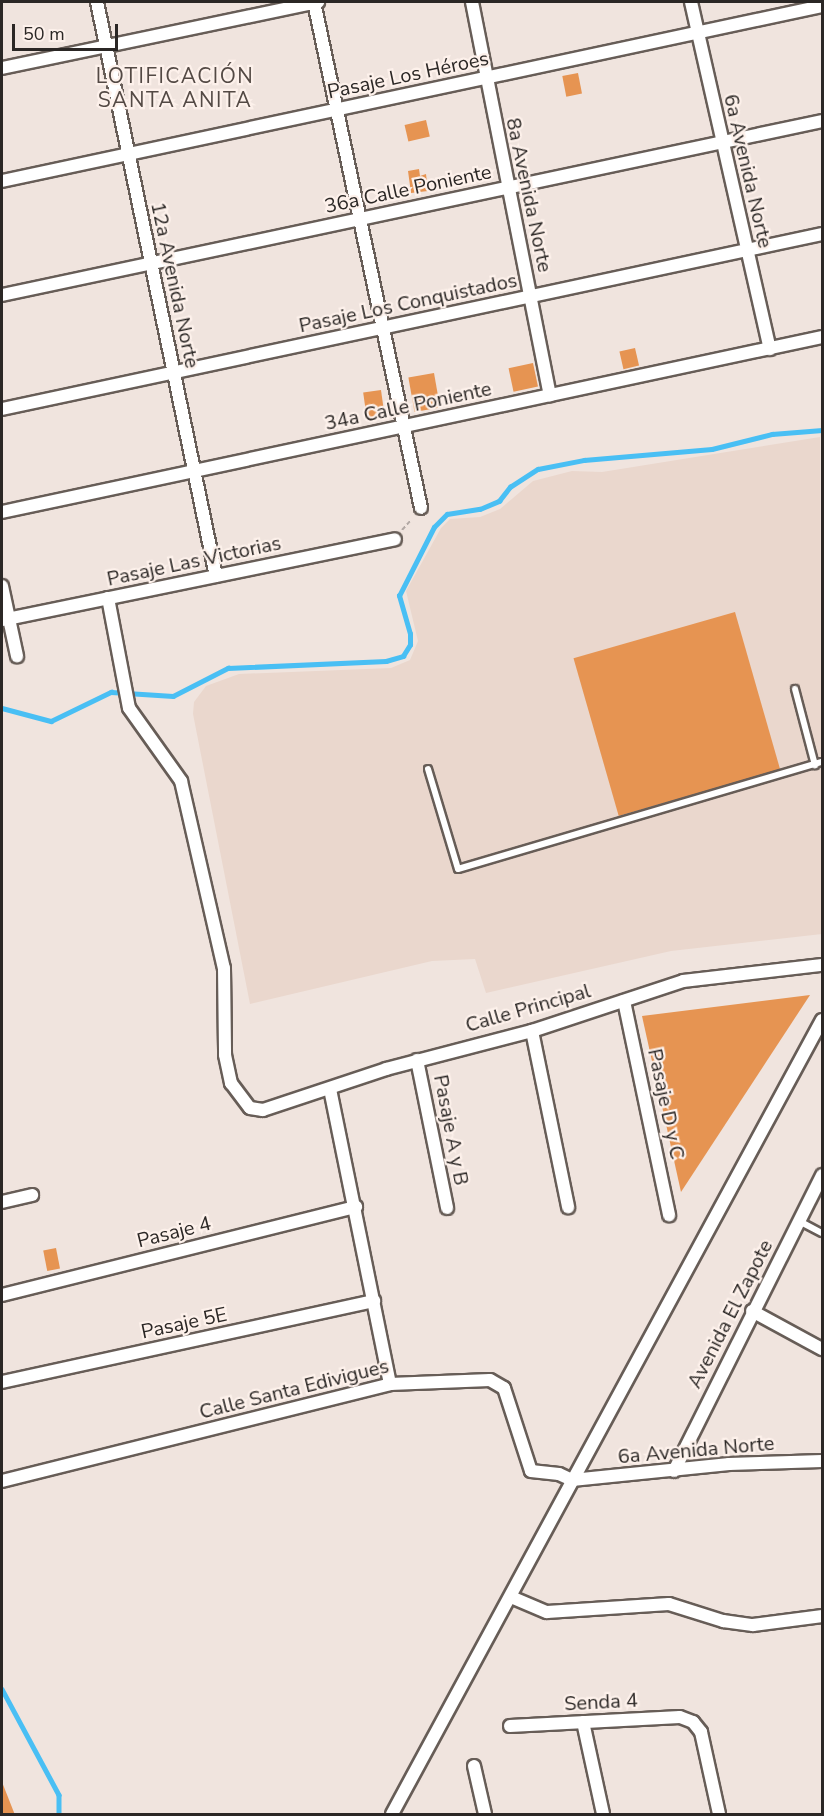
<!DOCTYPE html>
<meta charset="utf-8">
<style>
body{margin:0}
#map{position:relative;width:824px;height:1816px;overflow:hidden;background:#f0e4de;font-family:"Nunito Sans",sans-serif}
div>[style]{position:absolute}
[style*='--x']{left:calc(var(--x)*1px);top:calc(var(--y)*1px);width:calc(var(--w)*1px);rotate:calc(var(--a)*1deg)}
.built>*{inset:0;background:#ead7cd}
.stream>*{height:4.5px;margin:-2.25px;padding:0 2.25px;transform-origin:2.25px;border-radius:2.25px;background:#49bff4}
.building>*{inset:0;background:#e69452;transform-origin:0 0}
.path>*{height:2px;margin-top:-1px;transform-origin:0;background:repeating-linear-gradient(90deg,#b2a8a4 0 4.5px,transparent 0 7.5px)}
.roads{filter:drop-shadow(2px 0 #675d57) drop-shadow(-2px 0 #675d57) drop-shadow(0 2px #675d57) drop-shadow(0 -2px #675d57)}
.service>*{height:6px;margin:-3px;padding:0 3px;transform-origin:3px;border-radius:3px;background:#fff}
.minor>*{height:12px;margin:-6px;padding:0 6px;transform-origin:6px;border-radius:6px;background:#fff}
span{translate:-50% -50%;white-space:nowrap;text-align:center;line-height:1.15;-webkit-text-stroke:4.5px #fdf1eb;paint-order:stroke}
.street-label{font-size:20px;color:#2b2725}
.neighbourhood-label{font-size:21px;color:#534944;letter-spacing:1.5px}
.frame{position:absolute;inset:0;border:3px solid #2b2725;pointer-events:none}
.scale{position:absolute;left:12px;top:24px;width:106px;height:27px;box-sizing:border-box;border:3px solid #2b2725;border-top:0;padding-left:8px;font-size:18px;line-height:21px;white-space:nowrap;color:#2b2725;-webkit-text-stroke:4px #fdf1eb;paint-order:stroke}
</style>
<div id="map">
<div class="built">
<i style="clip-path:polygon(820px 437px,822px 934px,671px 951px,486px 993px,475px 959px,432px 961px,250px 1004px,193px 714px,194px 702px,206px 686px,239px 674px,391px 668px,410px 660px,418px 641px,406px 591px,441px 528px,450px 519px,480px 517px,500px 509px,533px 481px,572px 471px,602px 472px)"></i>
</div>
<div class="stream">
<i style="--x:2;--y:708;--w:51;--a:14.9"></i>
<i style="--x:51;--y:721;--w:67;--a:-25.8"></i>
<i style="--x:111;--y:692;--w:62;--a:3.7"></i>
<i style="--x:173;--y:696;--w:62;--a:-27"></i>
<i style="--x:228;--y:668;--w:158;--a:-2.5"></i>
<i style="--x:386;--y:661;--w:18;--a:-16"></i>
<i style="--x:403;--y:656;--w:13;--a:-58"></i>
<i style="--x:410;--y:645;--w:11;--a:-90"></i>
<i style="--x:410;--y:634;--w:40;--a:-106"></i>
<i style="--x:399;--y:596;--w:77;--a:-63.1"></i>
<i style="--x:434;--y:527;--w:18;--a:-45"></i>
<i style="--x:447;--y:514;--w:33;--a:-9"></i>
<i style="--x:480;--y:509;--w:21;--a:-23"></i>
<i style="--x:499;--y:501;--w:18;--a:-52"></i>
<i style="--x:510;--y:487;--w:33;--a:-33"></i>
<i style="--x:538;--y:469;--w:47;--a:-11.1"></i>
<i style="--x:584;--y:460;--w:128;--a:-4.9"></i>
<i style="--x:712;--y:449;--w:62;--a:-14"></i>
<i style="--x:772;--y:434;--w:50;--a:-4.6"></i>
<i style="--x:2;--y:1689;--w:120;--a:61.7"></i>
<i style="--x:59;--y:1795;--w:19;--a:90"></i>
</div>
<div class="building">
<i style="left:578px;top:73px;width:21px;height:16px;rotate:79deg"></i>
<i style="left:426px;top:120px;width:17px;height:22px;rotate:77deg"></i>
<i style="clip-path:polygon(419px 169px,420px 176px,426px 174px,428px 191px,411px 193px,408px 171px)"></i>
<i style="left:635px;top:348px;width:18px;height:16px;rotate:77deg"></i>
<i style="left:533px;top:363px;width:24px;height:25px;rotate:78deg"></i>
<i style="left:434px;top:373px;width:35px;height:26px;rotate:80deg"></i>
<i style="left:381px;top:390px;width:28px;height:18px;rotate:82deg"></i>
<i style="left:735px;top:612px;width:164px;height:168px;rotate:74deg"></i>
<i style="clip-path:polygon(810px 995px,681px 1192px,642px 1016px)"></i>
<i style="left:56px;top:1248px;width:21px;height:13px;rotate:79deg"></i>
<i style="clip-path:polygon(2px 1782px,15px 1815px,2px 1815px)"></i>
</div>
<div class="path">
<i style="--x:402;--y:530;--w:15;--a:-48"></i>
</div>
<div class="roads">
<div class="service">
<i style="--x:795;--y:689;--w:79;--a:75.3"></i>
<i style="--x:428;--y:769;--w:104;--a:73.3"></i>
<i style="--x:458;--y:869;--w:379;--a:-16.4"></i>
<i style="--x:799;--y:1221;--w:26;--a:28"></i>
</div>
<div class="minor">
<i style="--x:97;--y:2;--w:586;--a:78.29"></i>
<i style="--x:314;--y:2;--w:517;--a:78.06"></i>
<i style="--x:472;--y:2;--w:401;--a:78.8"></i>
<i style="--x:691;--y:2;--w:356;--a:77.2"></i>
<i style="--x:2;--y:68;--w:323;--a:-11.8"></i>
<i style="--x:2;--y:181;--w:838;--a:-12.05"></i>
<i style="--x:2;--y:295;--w:838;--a:-11.98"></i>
<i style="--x:2;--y:409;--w:838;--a:-12.05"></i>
<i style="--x:2;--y:512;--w:838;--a:-12.05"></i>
<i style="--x:2;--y:586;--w:72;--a:77.9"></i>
<i style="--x:108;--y:598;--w:112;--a:79.2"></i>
<i style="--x:129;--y:708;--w:90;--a:54.5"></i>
<i style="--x:181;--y:781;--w:192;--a:77.1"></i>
<i style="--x:224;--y:968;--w:87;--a:89.3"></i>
<i style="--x:225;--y:1055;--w:29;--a:78"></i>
<i style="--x:231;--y:1083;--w:31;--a:53"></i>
<i style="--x:250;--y:1108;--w:13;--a:9"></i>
<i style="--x:263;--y:1110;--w:130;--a:-18.4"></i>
<i style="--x:386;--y:1069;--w:151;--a:-14.6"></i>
<i style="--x:532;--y:1031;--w:159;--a:-18.3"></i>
<i style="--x:683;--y:981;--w:140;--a:-6.6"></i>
<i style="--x:2;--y:620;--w:401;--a:-11.6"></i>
<i style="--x:624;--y:1001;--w:219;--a:78.1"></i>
<i style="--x:532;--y:1031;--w:180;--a:78.4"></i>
<i style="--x:417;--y:1060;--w:151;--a:78.5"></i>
<i style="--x:330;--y:1089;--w:301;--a:78.5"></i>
<i style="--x:2;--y:1202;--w:31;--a:-13"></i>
<i style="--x:2;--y:1295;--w:365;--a:-14"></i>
<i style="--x:752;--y:1311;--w:80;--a:28.5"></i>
<i style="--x:2;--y:1382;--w:381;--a:-12.3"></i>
<i style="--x:674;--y:1471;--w:331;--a:-63.4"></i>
<i style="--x:2;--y:1481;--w:400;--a:-14"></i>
<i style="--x:390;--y:1384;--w:100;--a:-2.3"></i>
<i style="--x:490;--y:1380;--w:16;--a:30"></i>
<i style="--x:504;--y:1388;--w:87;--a:72"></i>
<i style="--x:531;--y:1471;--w:28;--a:6"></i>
<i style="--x:559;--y:1474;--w:14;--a:25"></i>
<i style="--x:572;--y:1480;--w:158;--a:-5.8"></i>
<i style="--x:729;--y:1464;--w:93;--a:-1.8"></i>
<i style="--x:511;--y:1597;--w:39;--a:23"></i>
<i style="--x:547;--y:1612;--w:122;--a:-3.8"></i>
<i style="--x:669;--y:1604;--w:57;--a:17.5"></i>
<i style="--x:723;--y:1621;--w:30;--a:8"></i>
<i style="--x:753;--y:1625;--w:70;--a:-7.4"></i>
<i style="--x:583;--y:1722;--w:94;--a:77.7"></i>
<i style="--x:510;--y:1726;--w:170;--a:-3"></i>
<i style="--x:680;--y:1717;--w:14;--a:21"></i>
<i style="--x:693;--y:1722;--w:13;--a:51"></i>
<i style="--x:701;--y:1732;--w:84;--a:77.6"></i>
<i style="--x:474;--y:1766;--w:49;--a:77.1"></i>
<i style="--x:392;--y:1814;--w:903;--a:-61.56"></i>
</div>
</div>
<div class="street-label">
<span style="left:408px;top:75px;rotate:-12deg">Pasaje Los Héroes</span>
<span style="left:748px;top:171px;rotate:77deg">6a Avenida Norte</span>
<span style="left:408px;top:189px;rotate:-12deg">36a Calle Poniente</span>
<span style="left:529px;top:195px;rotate:78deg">8a Avenida Norte</span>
<span style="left:175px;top:285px;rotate:78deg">12a Avenida Norte</span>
<span style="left:408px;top:303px;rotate:-12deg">Pasaje Los Conquistados</span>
<span style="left:408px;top:406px;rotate:-12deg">34a Calle Poniente</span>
<span style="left:194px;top:561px;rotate:-12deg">Pasaje Las Victorias</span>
<span style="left:528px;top:1008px;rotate:-16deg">Calle Principal</span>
<span style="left:666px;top:1104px;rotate:78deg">Pasaje D y C</span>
<span style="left:451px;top:1130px;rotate:79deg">Pasaje A y B</span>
<span style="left:174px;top:1232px;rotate:-14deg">Pasaje 4</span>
<span style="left:730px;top:1314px;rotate:-63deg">Avenida El Zapote</span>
<span style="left:184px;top:1323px;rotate:-12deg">Pasaje 5E</span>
<span style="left:294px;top:1389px;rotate:-14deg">Calle Santa Edivigues</span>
<span style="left:696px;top:1450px;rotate:-5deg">6a Avenida Norte</span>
<span style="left:601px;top:1702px;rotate:-3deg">Senda 4</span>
</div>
<div class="neighbourhood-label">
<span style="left:175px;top:88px">LOTIFICACIÓN<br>SANTA ANITA</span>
</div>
<div class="frame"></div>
<div class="scale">50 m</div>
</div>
